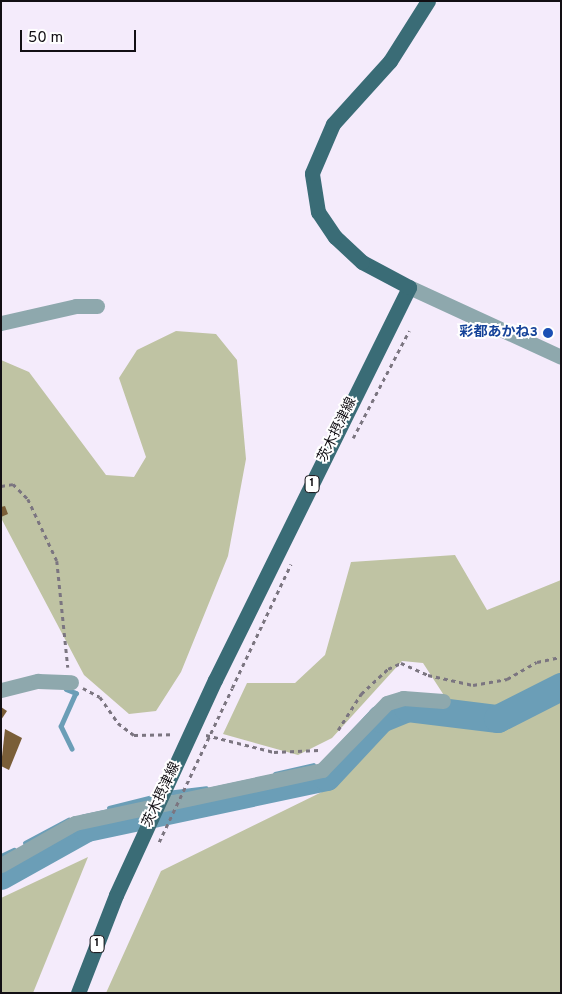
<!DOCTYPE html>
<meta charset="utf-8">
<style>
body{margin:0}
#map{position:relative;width:562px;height:994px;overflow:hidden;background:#f4ebfb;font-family:Overpass,"Noto Sans JP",sans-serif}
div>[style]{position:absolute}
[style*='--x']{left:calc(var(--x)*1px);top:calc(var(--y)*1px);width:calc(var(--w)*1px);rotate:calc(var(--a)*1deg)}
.green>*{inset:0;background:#bfc3a3}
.stream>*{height:4.5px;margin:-2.25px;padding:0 2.25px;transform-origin:2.25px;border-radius:2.25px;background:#6b9eb7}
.river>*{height:28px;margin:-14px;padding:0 14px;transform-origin:14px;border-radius:14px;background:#6b9eb7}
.building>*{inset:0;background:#7a5e38}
.path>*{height:2.5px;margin-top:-1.25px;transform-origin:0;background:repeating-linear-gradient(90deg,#7b7580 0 4px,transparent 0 8px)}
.minor>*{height:15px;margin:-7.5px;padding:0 7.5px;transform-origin:7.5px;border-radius:7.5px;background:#8ea8ad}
.major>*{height:15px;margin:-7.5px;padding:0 7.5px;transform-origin:7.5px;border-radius:7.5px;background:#3a6c76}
.path-bridge>*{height:2.5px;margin-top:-1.25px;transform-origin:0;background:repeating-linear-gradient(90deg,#7b7580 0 4px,transparent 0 8px)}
.major-bridge>*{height:15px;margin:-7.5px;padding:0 7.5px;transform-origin:7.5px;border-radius:7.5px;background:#3a6c76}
.dots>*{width:14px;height:14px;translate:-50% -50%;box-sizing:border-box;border:2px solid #fff;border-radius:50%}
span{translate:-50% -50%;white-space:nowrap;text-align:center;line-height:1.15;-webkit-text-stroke:4px #fff;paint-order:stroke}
.shield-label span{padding:1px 4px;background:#fff;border:1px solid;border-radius:4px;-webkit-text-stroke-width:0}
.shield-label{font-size:12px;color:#120f14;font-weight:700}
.transit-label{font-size:14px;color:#164399;font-weight:700}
.right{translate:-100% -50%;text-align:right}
.street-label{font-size:14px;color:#120f14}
.frame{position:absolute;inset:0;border:2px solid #120f14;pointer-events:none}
.scale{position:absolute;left:20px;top:30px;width:116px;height:22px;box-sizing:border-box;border:2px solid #120f14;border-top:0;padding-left:6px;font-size:15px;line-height:18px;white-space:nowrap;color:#120f14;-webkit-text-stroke:4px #fff;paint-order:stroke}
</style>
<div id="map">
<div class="green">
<i style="clip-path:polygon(176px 331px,216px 334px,237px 360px,246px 459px,228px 556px,181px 672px,156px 711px,129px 714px,84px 675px,1px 518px,1px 360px,29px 372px,106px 475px,134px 477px,146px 457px,119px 378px,137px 350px)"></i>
<i style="clip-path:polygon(455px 555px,487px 610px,561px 580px,561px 993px,106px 993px,161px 871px,332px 787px,382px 726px,447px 700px,423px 663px,402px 661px,332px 738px,298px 755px,223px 734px,247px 683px,295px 683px,325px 655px,351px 562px)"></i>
<i style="clip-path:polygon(88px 857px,33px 993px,1px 993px,1px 898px)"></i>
</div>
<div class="stream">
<i style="--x:66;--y:689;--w:11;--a:22"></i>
<i style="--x:76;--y:693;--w:36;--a:114"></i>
<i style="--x:61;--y:726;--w:25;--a:64"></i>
<i style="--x:275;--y:774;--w:39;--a:-13"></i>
<i style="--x:167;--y:793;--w:39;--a:-7"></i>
<i style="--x:109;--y:808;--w:49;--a:-14"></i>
<i style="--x:25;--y:843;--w:49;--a:-28.1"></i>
<i style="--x:1;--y:856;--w:14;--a:-25"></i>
</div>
<div class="river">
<i style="--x:1;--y:876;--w:98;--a:-29.2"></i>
<i style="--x:87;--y:828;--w:245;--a:-12"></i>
<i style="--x:327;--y:777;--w:79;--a:-47"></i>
<i style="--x:381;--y:719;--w:29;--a:-22"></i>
<i style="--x:408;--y:708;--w:91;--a:7"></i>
<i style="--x:498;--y:719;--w:71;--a:-26.9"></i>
</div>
<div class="building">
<i style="clip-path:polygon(5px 506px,8px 514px,1px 517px,1px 507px)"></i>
<i style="clip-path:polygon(1px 707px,7px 711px,1px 720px)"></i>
<i style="clip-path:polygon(5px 729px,22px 738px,9px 770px,1px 766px)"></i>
</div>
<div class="path">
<i style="--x:353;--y:438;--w:121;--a:-62.4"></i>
<i style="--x:1;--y:486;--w:12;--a:-9"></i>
<i style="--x:13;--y:484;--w:21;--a:45"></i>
<i style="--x:28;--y:499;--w:68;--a:64.9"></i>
<i style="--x:57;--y:561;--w:107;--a:84.1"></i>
<i style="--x:83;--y:688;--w:19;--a:28"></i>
<i style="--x:100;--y:697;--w:32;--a:55"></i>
<i style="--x:118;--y:723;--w:20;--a:37"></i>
<i style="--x:134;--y:735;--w:39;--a:-1"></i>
<i style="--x:232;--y:688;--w:137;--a:-64.6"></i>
<i style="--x:338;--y:730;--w:43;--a:-57.4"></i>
<i style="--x:361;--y:694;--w:37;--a:-43"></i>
<i style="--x:388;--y:669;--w:14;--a:-25"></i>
<i style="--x:401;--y:663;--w:30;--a:24"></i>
<i style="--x:428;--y:675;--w:46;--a:12.5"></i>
<i style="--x:473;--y:685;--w:35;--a:-10"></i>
<i style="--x:507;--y:679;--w:34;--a:-30"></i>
<i style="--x:537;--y:662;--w:25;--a:-12"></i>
<i style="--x:206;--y:735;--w:70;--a:14"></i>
<i style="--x:274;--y:752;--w:45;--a:-2.5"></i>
</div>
<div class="minor">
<i style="--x:409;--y:287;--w:167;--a:24.7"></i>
<i style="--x:1;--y:323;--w:77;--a:-12.8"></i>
<i style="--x:76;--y:306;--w:21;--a:0"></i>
<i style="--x:1;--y:690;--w:38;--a:-14"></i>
<i style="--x:38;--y:681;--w:33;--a:2"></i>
<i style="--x:1;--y:865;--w:85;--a:-29.6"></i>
<i style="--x:75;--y:823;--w:253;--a:-12.1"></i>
<i style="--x:322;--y:770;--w:93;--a:-45.9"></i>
<i style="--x:387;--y:703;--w:17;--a:-17"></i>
<i style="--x:403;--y:698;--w:40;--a:4.3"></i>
</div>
<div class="major">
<i style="--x:215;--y:680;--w:438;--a:-63.7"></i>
<i style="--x:409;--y:287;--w:53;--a:-152"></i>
<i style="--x:362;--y:262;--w:37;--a:-137"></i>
<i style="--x:335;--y:237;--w:30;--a:-124"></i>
<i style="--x:318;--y:212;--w:39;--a:-99"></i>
<i style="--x:312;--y:173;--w:53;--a:-66.8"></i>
<i style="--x:333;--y:124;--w:85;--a:-47.9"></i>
<i style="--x:390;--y:61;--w:71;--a:-57.7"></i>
<i style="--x:78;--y:993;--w:105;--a:-68.8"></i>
</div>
<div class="path-bridge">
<i style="--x:159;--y:842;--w:170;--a:-64.6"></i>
</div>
<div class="major-bridge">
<i style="--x:116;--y:895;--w:237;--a:-65.3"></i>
</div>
<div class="dots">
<i style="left:548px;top:333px;background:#1a4fb4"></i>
</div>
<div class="shield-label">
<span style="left:312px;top:484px">1</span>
<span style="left:97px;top:944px">1</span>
</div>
<div class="transit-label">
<span class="right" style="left:538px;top:333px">彩都あかね3</span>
</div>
<div class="street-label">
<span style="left:338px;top:430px;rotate:-64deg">茨木摂津線</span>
<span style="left:162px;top:795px;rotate:-65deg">茨木摂津線</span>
</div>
<div class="frame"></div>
<div class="scale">50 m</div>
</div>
